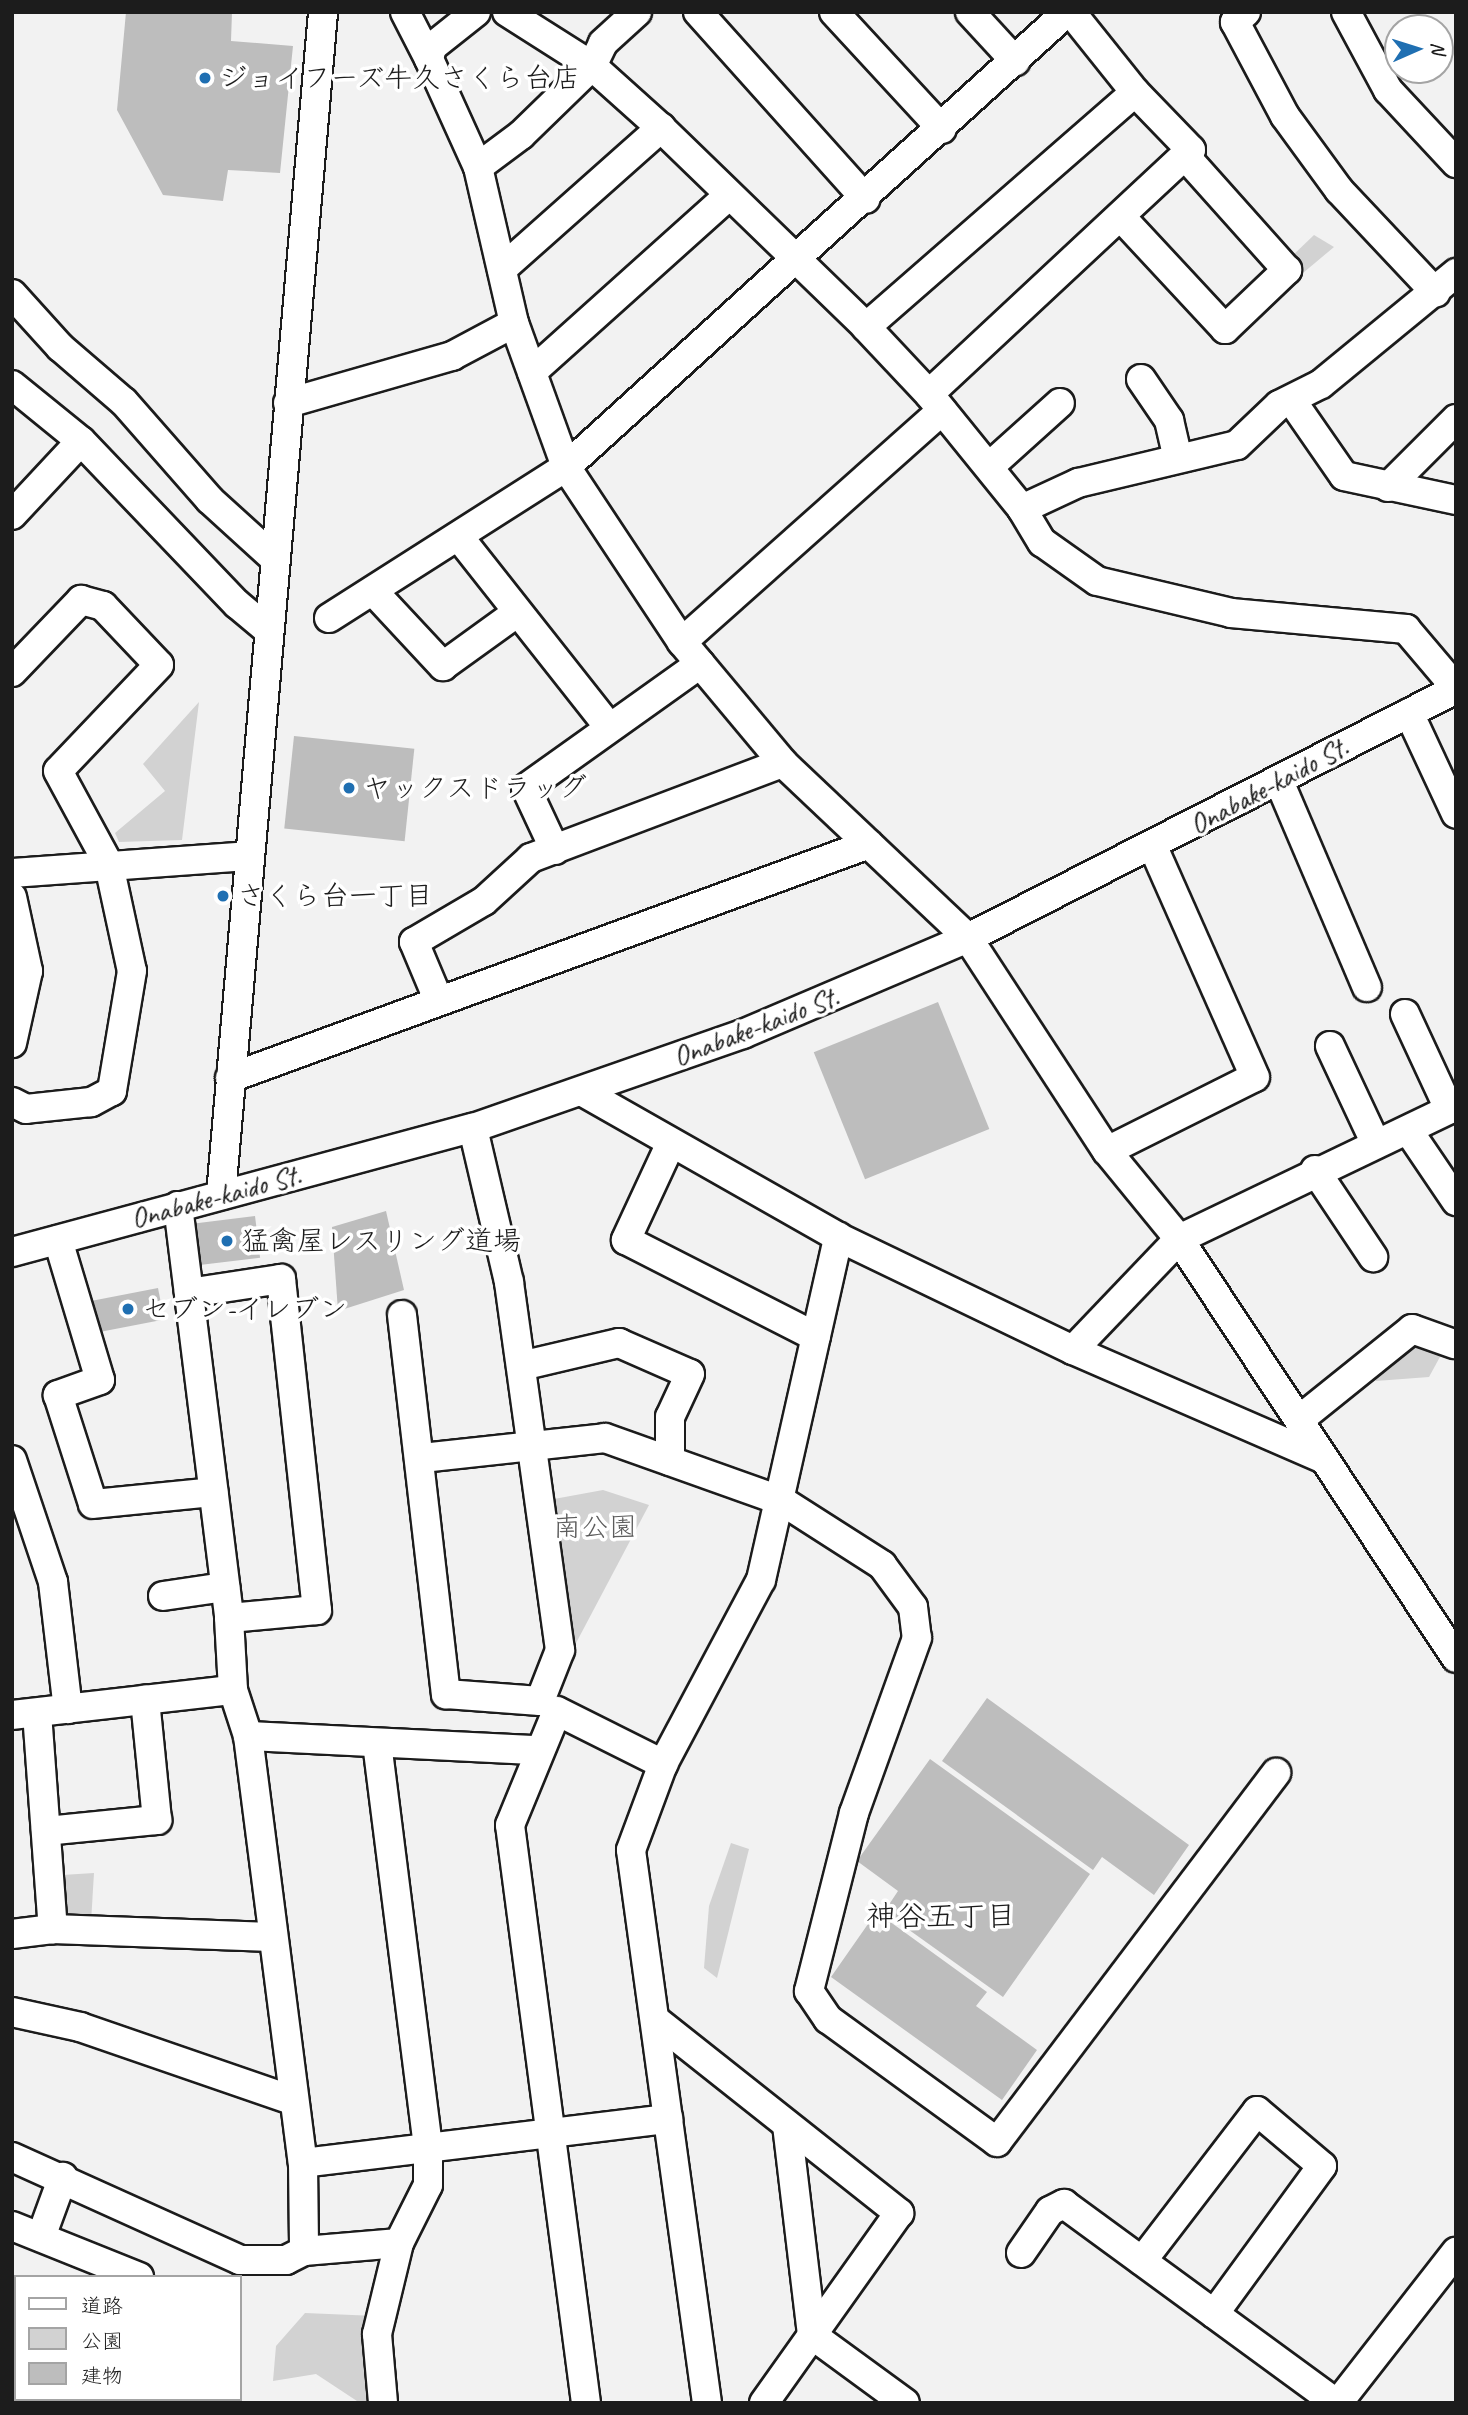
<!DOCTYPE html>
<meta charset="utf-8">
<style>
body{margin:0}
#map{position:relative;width:1468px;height:2415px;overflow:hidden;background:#f2f2f2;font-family:Caveat,"Klee One",sans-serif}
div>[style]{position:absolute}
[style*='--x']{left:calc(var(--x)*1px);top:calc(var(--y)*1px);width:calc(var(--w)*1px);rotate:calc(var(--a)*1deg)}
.green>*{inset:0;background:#d2d2d2}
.building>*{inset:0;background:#bdbdbd;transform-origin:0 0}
.roads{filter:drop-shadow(2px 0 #1c1c1c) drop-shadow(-2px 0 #1c1c1c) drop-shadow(0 2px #1c1c1c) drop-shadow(0 -2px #1c1c1c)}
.minor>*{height:28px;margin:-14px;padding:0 14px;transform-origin:14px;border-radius:14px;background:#fff}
.dots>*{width:19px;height:19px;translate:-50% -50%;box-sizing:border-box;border:4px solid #fff;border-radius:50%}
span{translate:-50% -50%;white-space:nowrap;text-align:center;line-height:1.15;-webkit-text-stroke:7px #fff;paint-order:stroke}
.poi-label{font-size:28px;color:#1c1c1c}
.left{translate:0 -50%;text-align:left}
.street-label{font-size:28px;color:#1c1c1c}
.park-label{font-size:28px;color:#5c5c5c}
.neighbourhood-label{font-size:30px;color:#1c1c1c}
.frame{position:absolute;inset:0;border:14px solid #1c1c1c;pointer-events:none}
.legend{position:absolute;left:14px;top:2275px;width:228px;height:126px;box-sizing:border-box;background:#fff;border:2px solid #a4a4a4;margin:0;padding:9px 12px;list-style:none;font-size:21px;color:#1c1c1c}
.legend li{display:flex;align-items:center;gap:14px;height:35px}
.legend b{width:35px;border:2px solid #a4a4a4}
.north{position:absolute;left:1384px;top:14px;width:70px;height:70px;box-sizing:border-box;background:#fff;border:2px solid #a4a4a4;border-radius:50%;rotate:87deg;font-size:19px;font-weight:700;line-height:28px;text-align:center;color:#1c1c1c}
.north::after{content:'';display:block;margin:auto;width:24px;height:32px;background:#1f6fb2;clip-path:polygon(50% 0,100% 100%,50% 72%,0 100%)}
</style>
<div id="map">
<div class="green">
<i style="clip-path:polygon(1314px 235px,1334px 247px,1303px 273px,1290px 258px)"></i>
<i style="clip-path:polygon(199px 702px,182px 840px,119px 842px,115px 833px,165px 791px,143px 764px)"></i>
<i style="clip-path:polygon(1415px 1340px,1437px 1347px,1441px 1355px,1429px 1377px,1376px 1381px,1373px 1377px)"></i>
<i style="clip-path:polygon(603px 1490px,649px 1505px,575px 1645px,554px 1499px)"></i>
<i style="clip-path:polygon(731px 1843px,749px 1849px,717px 1978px,704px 1968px,709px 1906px)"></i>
<i style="clip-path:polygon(94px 1873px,91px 1922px,65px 1916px,62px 1875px)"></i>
<i style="clip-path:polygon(305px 2313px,376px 2316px,379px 2403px,360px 2403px,316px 2374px,273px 2381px,276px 2346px)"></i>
</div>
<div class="building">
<i style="clip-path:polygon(126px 12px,232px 12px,231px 41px,293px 46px,280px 173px,228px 170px,223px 201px,163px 195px,117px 110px)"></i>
<i style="left:294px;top:736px;width:121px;height:93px;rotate:6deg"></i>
<i style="left:938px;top:1002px;width:137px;height:134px;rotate:68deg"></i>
<i style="clip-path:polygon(386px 1211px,404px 1290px,338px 1311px,332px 1227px)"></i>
<i style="left:255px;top:1216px;width:42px;height:63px;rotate:83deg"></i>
<i style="left:158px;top:1288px;width:32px;height:67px;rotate:79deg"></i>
<i style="clip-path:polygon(987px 1698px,1189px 1845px,1154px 1895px,1102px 1857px,1093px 1870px,942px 1761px)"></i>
<i style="clip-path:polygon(930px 1759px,1090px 1874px,1003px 1997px,884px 1912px,898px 1891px,857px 1861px)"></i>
<i style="clip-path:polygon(889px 1921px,987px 1992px,976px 2006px,1037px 2050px,1002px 2100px,831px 1977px,868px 1924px,880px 1933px)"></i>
</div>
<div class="roads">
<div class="minor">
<i style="--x:405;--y:12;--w:53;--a:62.9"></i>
<i style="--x:476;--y:12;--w:56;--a:141.5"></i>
<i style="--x:432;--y:47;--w:12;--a:104"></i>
<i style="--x:429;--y:59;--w:119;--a:65.6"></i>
<i style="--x:478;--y:167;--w:160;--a:77"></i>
<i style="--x:514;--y:323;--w:153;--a:70.1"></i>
<i style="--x:566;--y:467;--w:210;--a:56.5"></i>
<i style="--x:682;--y:642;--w:158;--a:50.1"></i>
<i style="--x:783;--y:763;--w:255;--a:43.4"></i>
<i style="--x:968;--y:938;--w:254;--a:56.9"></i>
<i style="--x:1107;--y:1151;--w:114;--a:50.7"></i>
<i style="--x:1179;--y:1239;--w:502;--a:56.53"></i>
<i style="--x:507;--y:12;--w:101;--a:32.4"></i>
<i style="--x:592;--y:66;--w:93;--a:41.9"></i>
<i style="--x:661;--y:128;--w:286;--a:44.1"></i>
<i style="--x:866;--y:327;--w:92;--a:46.8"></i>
<i style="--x:929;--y:394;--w:148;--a:51"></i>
<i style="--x:1022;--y:509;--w:62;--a:-24.9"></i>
<i style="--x:1078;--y:483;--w:163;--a:-13.4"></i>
<i style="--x:1237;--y:445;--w:58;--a:-43.6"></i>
<i style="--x:1279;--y:405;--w:47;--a:-26.6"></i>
<i style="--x:1321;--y:384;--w:175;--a:-39.4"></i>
<i style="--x:698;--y:12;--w:251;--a:48.1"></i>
<i style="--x:834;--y:12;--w:159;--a:47.3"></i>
<i style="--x:970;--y:12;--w:67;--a:47.4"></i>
<i style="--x:1246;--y:12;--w:15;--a:138"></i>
<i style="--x:1235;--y:22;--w:106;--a:62"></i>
<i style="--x:1285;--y:116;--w:92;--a:53.9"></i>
<i style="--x:1339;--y:190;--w:141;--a:46.7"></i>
<i style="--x:1346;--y:12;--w:89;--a:61.7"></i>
<i style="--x:1388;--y:90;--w:100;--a:47"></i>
<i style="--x:478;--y:167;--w:54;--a:-36.7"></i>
<i style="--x:521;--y:135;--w:99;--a:-44.2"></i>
<i style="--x:592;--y:66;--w:25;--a:-64"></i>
<i style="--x:603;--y:43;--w:46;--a:-42.4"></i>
<i style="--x:1121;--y:217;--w:153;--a:47.1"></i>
<i style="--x:1225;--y:329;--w:86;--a:-43.6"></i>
<i style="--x:1287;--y:270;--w:153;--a:-131.8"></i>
<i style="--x:502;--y:269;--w:213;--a:-41.6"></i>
<i style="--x:12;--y:294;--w:72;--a:47.8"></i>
<i style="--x:60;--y:347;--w:84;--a:40.7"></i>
<i style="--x:124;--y:402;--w:130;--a:48.7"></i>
<i style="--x:210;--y:500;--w:86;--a:42.2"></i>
<i style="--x:866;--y:327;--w:357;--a:-41.1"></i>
<i style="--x:532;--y:372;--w:265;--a:-41.9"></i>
<i style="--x:1141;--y:379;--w:50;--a:55.7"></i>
<i style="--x:1169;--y:420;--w:37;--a:77"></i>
<i style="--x:12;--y:385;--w:89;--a:39.1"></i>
<i style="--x:81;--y:441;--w:226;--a:46.3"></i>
<i style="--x:237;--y:604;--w:39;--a:40"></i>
<i style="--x:929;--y:394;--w:358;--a:-43"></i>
<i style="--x:1191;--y:150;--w:81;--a:-134"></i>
<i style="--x:1135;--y:92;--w:102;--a:-128.7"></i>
<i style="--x:1292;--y:401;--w:91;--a:55.3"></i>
<i style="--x:1344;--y:476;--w:115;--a:12.1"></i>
<i style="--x:288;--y:403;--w:171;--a:-16"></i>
<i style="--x:452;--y:356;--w:70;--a:-28"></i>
<i style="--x:990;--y:466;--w:94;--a:-42"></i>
<i style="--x:1388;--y:487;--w:96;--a:-45"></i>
<i style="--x:1022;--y:509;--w:39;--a:59"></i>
<i style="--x:1042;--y:542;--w:67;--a:35.3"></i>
<i style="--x:1097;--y:581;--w:138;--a:13.4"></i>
<i style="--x:1231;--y:613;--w:176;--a:5.2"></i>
<i style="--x:1406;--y:629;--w:77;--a:49.7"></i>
<i style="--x:12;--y:515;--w:101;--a:-47"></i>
<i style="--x:459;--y:537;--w:243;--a:51.7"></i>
<i style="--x:373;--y:591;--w:103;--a:47"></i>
<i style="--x:443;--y:666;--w:92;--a:-35.8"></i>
<i style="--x:329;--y:618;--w:281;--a:-32.5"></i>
<i style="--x:566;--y:467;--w:677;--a:-42.25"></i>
<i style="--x:682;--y:642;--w:348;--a:-41.7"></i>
<i style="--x:12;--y:672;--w:100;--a:-46.2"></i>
<i style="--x:81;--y:600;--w:23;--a:15"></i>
<i style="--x:103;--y:606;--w:81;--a:46.5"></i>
<i style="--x:159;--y:665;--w:146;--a:133.6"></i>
<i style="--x:58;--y:771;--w:107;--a:61.5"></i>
<i style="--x:109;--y:865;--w:108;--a:77.8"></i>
<i style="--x:132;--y:971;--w:122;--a:99.5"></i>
<i style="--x:112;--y:1091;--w:24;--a:152"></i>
<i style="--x:91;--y:1102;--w:65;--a:173.9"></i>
<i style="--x:26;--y:1109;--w:16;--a:-153"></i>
<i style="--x:1409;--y:713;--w:111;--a:65"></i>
<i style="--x:1279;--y:781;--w:224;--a:66.9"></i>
<i style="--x:555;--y:850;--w:68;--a:-115.1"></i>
<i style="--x:526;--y:788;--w:214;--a:-35.5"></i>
<i style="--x:12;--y:873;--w:236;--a:-4.1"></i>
<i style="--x:12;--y:897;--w:76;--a:77.8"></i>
<i style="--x:28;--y:971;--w:74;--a:102.5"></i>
<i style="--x:438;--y:999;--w:62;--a:-112.8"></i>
<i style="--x:414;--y:942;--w:81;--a:-30.4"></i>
<i style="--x:484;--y:901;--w:64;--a:-42.5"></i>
<i style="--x:531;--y:858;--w:269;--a:-20.7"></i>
<i style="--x:1405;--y:1014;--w:105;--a:65.1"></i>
<i style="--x:1330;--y:1046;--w:108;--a:64.9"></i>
<i style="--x:230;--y:1078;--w:680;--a:-20.11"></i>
<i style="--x:585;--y:1093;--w:291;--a:29.6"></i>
<i style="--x:838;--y:1237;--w:261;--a:25.7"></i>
<i style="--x:1073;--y:1350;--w:274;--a:23.5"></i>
<i style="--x:1408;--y:1130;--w:86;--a:55.9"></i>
<i style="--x:670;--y:1145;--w:105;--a:114.9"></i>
<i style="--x:626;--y:1240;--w:213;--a:27"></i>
<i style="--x:1107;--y:1151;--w:165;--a:-26.6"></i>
<i style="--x:1255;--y:1077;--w:252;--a:-113.9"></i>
<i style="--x:1315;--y:1170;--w:105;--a:56.3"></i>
<i style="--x:221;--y:1195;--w:1187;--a:-85.07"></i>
<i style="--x:178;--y:1206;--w:415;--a:82.9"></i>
<i style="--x:229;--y:1618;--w:72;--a:86.8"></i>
<i style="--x:233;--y:1690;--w:48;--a:71.9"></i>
<i style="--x:248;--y:1736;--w:431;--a:82.7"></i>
<i style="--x:303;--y:2163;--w:88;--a:89.3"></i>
<i style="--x:58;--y:1240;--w:146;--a:73.3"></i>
<i style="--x:100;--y:1380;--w:45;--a:160.3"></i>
<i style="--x:58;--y:1395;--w:114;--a:72.2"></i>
<i style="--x:93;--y:1504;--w:121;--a:-5.7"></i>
<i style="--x:12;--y:1252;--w:477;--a:-15.1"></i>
<i style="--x:473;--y:1128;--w:286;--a:-19.2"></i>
<i style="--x:743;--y:1034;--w:245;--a:-23.1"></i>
<i style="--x:968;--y:938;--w:548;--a:-27.03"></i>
<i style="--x:189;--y:1293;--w:93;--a:-8.7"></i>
<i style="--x:281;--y:1279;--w:333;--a:83.8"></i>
<i style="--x:317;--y:1610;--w:88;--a:174.8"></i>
<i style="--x:402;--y:1315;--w:382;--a:83.4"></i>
<i style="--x:446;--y:1694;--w:94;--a:4.3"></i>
<i style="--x:540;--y:1701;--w:55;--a:-68.6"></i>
<i style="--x:560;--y:1650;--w:372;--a:-97.9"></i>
<i style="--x:509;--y:1282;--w:158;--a:-103.2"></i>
<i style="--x:1073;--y:1350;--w:153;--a:-46.3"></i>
<i style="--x:1179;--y:1239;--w:307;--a:-25.6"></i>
<i style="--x:521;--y:1366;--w:101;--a:-13.2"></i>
<i style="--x:619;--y:1343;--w:77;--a:23.6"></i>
<i style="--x:690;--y:1374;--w:47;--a:114.9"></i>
<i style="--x:670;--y:1417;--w:44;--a:90"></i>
<i style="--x:1299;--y:1420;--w:145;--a:-38.8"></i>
<i style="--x:1412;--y:1329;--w:45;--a:19.7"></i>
<i style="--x:422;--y:1458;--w:184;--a:-6.2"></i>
<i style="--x:605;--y:1438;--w:188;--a:19.6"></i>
<i style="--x:782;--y:1501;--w:119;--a:32.6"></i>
<i style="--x:882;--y:1565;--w:52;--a:53.6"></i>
<i style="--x:913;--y:1607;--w:31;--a:83"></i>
<i style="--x:917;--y:1638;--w:186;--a:109.8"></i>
<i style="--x:854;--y:1813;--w:184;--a:104.2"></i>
<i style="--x:809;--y:1991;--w:34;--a:56"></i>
<i style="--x:828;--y:2019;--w:209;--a:36"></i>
<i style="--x:997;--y:2142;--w:463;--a:-52.9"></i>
<i style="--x:12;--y:1460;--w:129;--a:71.4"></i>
<i style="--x:53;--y:1582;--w:128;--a:83.3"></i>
<i style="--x:163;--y:1596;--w:63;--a:-8.3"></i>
<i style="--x:37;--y:1713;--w:217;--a:85.8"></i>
<i style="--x:12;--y:1715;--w:222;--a:-6.5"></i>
<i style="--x:248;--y:1736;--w:291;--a:2.8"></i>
<i style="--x:377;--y:1743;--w:409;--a:82.8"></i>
<i style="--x:428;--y:2149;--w:36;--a:90"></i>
<i style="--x:428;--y:2185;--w:65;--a:116.6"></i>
<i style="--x:399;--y:2243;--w:94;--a:103.6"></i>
<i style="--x:377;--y:2334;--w:69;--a:85"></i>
<i style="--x:46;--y:1831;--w:112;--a:-5.7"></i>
<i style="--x:157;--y:1820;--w:121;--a:-95.7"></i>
<i style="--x:12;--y:1934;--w:41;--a:-7"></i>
<i style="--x:53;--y:1929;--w:218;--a:2.1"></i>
<i style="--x:12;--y:2012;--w:70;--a:12.4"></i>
<i style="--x:80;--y:2027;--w:224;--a:19"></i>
<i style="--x:658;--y:2022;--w:308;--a:38.4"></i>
<i style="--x:899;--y:2213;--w:233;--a:125.4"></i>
<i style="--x:787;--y:2125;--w:211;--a:83.2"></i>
<i style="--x:812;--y:2335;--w:115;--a:36.2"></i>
<i style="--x:12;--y:2157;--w:250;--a:24.3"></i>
<i style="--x:240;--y:2260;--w:46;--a:0"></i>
<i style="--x:286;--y:2260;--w:20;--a:-27"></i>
<i style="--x:304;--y:2251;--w:95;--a:-4.8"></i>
<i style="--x:303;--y:2163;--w:368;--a:-6.9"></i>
<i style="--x:12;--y:2226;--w:137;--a:21.9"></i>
<i style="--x:41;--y:2237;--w:64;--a:-69.9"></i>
<i style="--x:1021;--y:2253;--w:51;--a:-55.4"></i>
<i style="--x:1050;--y:2211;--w:16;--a:-27"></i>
<i style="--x:1064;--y:2204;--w:337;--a:36.2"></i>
<i style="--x:1142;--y:2261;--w:189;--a:-52.5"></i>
<i style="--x:1257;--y:2111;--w:85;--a:40.2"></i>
<i style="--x:1322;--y:2166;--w:183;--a:126.1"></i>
<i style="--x:12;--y:2364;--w:4;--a:14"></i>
<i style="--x:109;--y:2399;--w:8;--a:30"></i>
<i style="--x:586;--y:2403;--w:583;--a:-97.49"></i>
<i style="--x:510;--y:1825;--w:123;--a:-67.6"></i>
<i style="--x:557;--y:1711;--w:119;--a:26.6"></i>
<i style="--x:707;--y:2403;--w:558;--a:-97.83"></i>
<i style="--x:631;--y:1850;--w:92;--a:-69.6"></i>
<i style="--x:663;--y:1764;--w:208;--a:-62"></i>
<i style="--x:761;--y:1580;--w:352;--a:-77.3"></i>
<i style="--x:1338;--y:2403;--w:192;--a:-52"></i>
</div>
</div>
<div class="dots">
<i style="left:205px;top:78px;background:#1f6fb2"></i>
<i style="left:349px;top:788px;background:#1f6fb2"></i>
<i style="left:223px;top:896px;background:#1f6fb2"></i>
<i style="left:227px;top:1241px;background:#1f6fb2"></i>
<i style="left:128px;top:1309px;background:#1f6fb2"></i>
</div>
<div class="poi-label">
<span class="left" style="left:219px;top:78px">ジョイフーズ牛久さくら台店</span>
<span class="left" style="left:363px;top:788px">ヤックスドラッグ</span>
<span class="left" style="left:237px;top:896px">さくら台一丁目</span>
<span class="left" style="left:241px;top:1241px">猛禽屋レスリング道場</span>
<span class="left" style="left:142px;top:1309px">セブン-イレブン</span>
</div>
<div class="street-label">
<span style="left:1269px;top:786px;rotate:-28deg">Onabake-kaido St.</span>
<span style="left:756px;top:1027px;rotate:-21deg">Onabake-kaido St.</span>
<span style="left:216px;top:1197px;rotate:-15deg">Onabake-kaido St.</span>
</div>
<div class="park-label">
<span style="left:595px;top:1527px">南公園</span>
</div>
<div class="neighbourhood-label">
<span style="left:941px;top:1916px">神谷五丁目</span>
</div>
<div class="frame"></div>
<ul class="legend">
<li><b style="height:9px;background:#fff"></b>道路</li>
<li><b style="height:19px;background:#d2d2d2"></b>公園</li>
<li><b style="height:19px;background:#bdbdbd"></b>建物</li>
</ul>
<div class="north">N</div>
</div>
